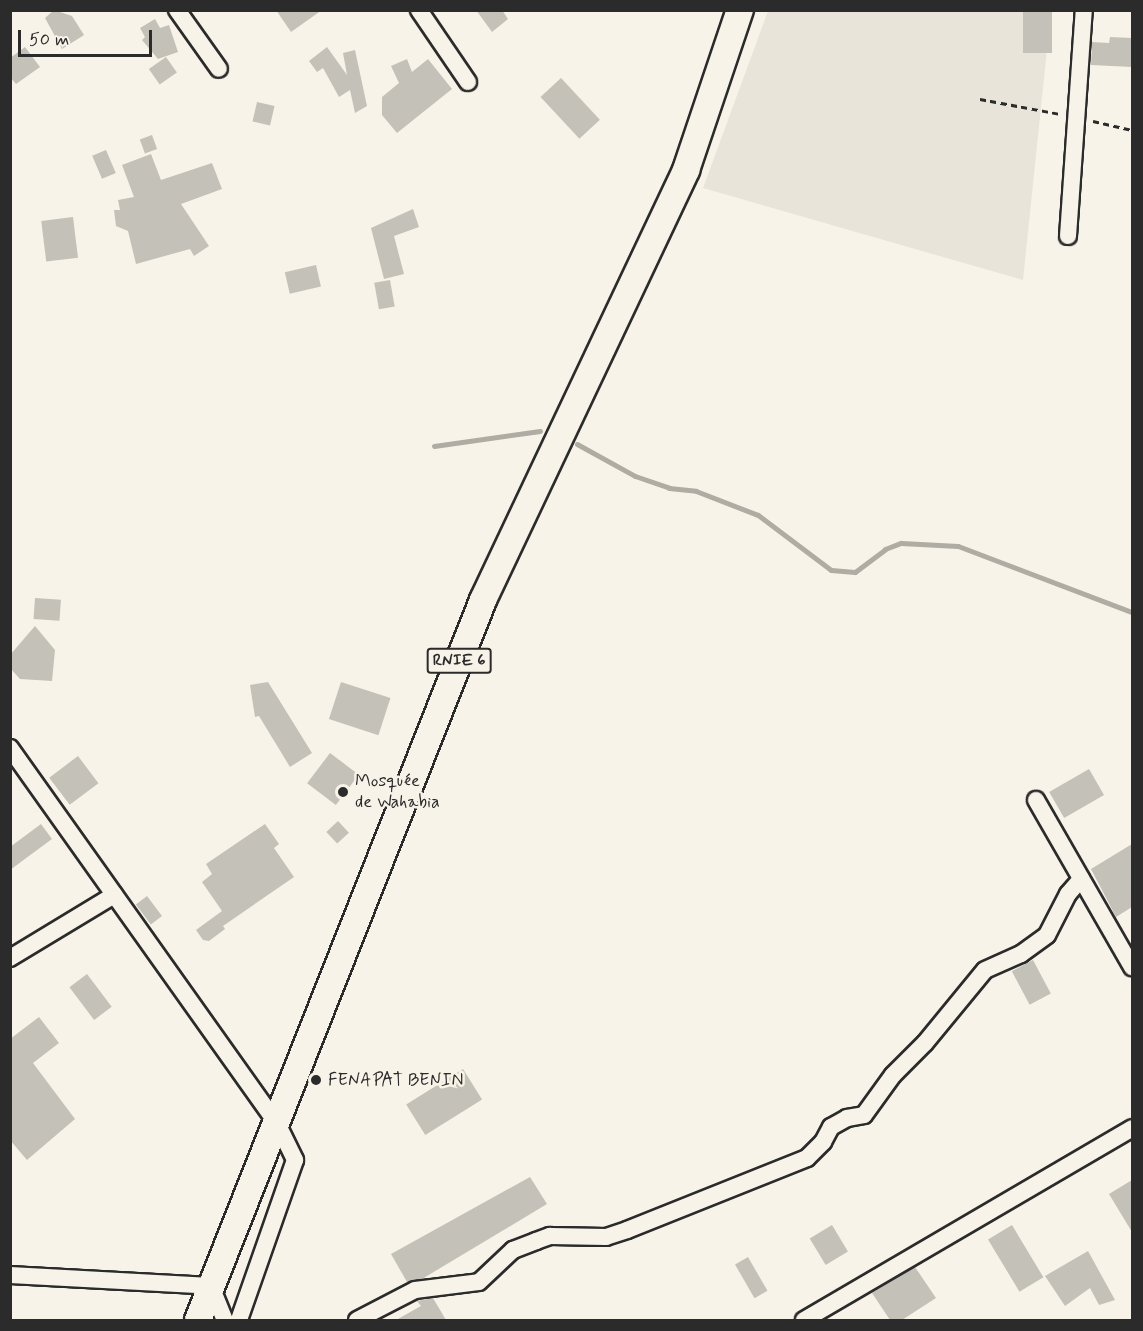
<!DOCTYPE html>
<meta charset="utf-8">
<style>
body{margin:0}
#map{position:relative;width:1143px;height:1331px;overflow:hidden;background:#f7f3e8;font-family:Mynerve,sans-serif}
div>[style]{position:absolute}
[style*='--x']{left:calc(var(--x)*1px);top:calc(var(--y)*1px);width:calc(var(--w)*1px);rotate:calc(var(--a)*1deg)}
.built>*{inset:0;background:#e8e4da}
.stream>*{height:5px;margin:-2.5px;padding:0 2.5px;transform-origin:2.5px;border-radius:2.5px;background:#afaca4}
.building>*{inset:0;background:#c4c1b9;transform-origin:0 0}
.path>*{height:3px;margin-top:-1.5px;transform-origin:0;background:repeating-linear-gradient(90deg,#2b2b2b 0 6px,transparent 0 10.5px)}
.roads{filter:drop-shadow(2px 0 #2b2b2b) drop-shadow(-2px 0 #2b2b2b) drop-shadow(0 2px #2b2b2b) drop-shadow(0 -2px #2b2b2b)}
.minor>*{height:16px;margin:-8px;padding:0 8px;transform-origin:8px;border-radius:8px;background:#f7f3e8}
.primary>*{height:26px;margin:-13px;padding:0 13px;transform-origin:13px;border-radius:13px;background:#f7f3e8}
.dots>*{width:16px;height:16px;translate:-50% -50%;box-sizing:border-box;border:3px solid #f7f3e8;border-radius:50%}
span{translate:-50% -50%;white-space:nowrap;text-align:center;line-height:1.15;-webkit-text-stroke:5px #f7f3e8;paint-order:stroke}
.shield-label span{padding:2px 4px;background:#f7f3e8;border:2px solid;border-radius:4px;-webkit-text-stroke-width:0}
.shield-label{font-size:16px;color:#2b2b2b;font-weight:700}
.poi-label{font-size:18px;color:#2b2b2b}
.left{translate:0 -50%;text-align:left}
.frame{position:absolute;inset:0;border:12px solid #2b2b2b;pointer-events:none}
.scale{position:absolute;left:18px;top:30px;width:134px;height:27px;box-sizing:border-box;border:3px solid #2b2b2b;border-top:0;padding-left:8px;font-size:18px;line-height:21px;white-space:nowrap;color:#2b2b2b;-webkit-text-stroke:4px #f7f3e8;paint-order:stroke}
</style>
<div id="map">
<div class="built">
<i style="clip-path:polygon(768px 11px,1051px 11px,1023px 280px,703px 188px)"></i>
</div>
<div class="stream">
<i style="--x:577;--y:444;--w:66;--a:28.9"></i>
<i style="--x:635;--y:476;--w:36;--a:19"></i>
<i style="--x:669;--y:488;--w:27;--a:6"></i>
<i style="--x:696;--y:491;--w:66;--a:21.2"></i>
<i style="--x:758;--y:515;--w:91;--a:37"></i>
<i style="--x:831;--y:570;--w:24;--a:5"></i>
<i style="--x:855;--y:572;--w:38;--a:-37"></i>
<i style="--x:885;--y:549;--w:17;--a:-21"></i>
<i style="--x:901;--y:543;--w:57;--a:3"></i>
<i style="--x:958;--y:546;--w:186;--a:20.8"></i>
<i style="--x:434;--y:446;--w:107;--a:-8.1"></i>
</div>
<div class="building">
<i style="clip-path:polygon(54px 10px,72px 16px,84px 35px,62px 49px,45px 18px)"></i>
<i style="clip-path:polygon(276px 10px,322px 10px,291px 32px)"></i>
<i style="clip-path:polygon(476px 10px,502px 10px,508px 19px,492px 32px)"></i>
<i style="left:1023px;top:10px;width:29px;height:43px"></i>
<i style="clip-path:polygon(155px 19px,160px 28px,169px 25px,178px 52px,158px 59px,142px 40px,145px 37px,140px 28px)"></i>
<i style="clip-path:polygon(1110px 37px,1132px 38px,1132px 67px,1091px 65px,1092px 42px,1109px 43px)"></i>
<i style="clip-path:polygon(25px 47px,40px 67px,16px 84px,10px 77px,10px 58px)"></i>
<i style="clip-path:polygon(327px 47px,347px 75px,343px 53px,355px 50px,367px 106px,355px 113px,350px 90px,339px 97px,323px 68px,317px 72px,309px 61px)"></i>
<i style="left:166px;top:57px;width:19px;height:21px;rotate:55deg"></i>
<i style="clip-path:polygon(407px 59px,412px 72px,428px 59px,452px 89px,397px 133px,382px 115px,382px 97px,399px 83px,391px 66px)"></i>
<i style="left:561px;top:78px;width:57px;height:28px;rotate:47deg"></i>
<i style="left:257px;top:102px;width:18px;height:20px;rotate:13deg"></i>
<i style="left:152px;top:135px;width:15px;height:13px;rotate:70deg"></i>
<i style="left:106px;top:150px;width:25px;height:15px;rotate:67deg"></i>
<i style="clip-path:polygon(151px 154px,161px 180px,212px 163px,222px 189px,181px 204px,209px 246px,194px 256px,190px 249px,136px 264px,128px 231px,116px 226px,114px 210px,120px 210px,118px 200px,134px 197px,122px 165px)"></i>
<i style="clip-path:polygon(413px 209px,419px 227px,394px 236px,404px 274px,384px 279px,371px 228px)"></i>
<i style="left:73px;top:217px;width:41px;height:32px;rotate:83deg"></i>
<i style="left:316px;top:265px;width:22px;height:32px;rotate:77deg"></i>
<i style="left:390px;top:280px;width:27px;height:16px;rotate:80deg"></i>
<i style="left:35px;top:598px;width:26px;height:21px;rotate:4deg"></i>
<i style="clip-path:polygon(35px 626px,55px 650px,52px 681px,20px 679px,10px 668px,10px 655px)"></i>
<i style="clip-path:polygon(268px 682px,312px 753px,290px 767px,259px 716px,255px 717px,250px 685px)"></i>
<i style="left:341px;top:682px;width:52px;height:39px;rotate:18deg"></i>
<i style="left:330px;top:753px;width:36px;height:38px;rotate:37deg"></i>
<i style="left:78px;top:756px;width:34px;height:36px;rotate:53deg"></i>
<i style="left:1089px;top:769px;width:30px;height:46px;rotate:60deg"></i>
<i style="left:338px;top:821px;width:16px;height:16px;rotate:47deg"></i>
<i style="clip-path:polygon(41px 824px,52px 839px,10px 870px,10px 847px)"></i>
<i style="clip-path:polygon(265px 824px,279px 844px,274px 848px,294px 877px,223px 926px,225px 929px,209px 941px,203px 940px,196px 930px,222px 911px,202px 882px,212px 874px,206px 864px)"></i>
<i style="clip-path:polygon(1132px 844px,1132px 907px,1116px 917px,1091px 869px)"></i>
<i style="left:147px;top:896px;width:25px;height:14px;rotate:53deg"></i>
<i style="left:1033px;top:960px;width:38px;height:24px;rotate:62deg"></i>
<i style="left:87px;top:974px;width:41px;height:22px;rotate:53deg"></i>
<i style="clip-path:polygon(39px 1017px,59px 1043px,33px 1063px,75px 1119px,27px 1160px,10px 1140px,10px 1039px)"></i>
<i style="left:463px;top:1069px;width:36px;height:67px;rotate:58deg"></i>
<i style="clip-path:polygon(530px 1177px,547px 1204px,422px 1279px,407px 1282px,391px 1254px)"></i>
<i style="clip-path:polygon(1132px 1180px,1132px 1232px,1109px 1194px)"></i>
<i style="left:832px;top:1225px;width:31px;height:26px;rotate:59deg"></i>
<i style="left:1012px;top:1225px;width:61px;height:28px;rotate:59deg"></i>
<i style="clip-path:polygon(1088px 1251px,1115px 1300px,1099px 1305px,1090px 1288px,1065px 1306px,1045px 1276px)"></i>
<i style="left:748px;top:1257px;width:39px;height:15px;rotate:60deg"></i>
<i style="clip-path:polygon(915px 1267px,936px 1298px,902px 1320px,890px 1320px,872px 1293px)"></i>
<i style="clip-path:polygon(433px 1298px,446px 1320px,396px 1320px,421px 1306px,417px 1301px)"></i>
</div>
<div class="path">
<i style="--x:980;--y:99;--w:81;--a:10.6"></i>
<i style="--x:1093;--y:121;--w:40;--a:13"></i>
</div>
<div class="roads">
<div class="minor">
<i style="--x:177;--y:10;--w:72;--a:54.6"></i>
<i style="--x:419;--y:10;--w:87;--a:55.8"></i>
<i style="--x:1068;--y:236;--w:227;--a:-86"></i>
<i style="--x:10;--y:748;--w:463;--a:54.6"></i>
<i style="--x:278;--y:1125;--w:39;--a:64"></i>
<i style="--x:295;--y:1160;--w:170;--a:109.3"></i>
<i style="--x:1036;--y:800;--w:193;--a:60.1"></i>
<i style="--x:10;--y:958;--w:122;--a:-31.2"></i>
<i style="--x:10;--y:1275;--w:201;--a:3.1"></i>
<i style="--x:211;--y:1286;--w:37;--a:68"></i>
<i style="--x:357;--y:1320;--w:65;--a:-27.3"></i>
<i style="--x:415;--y:1290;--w:64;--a:-7.1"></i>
<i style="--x:479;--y:1282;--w:47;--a:-43.3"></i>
<i style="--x:513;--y:1250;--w:25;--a:-21"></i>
<i style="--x:536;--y:1241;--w:15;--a:-20"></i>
<i style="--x:550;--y:1236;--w:56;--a:1"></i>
<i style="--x:606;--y:1237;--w:22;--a:-18"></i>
<i style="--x:627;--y:1230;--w:194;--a:-21.8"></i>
<i style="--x:807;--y:1158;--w:23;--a:-45"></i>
<i style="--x:823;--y:1142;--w:17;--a:-62"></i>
<i style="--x:831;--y:1127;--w:18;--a:-29"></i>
<i style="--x:847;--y:1118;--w:17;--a:-10"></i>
<i style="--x:864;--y:1115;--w:49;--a:-54.1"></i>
<i style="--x:893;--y:1075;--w:45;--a:-45"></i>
<i style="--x:925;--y:1043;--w:94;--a:-50.6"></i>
<i style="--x:985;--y:970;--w:39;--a:-24"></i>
<i style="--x:1021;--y:954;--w:32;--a:-36"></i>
<i style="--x:1047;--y:935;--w:46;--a:-62.9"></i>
<i style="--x:1068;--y:894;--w:20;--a:-49"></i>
<i style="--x:804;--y:1320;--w:380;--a:-30.3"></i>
</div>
<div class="primary">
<i style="--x:198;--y:1320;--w:774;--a:-68.4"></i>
<i style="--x:483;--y:600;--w:476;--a:-64.7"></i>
<i style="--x:686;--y:170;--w:169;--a:-71.4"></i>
</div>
</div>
<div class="dots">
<i style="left:343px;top:792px;background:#2b2b2b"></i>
<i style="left:316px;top:1080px;background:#2b2b2b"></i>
</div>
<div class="shield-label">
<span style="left:459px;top:661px">RNIE 6</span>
</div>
<div class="poi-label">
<span class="left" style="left:355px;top:792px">Mosquée<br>de Wahabia</span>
<span class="left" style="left:328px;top:1080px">FENAPAT BENIN</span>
</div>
<div class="frame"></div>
<div class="scale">50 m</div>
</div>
